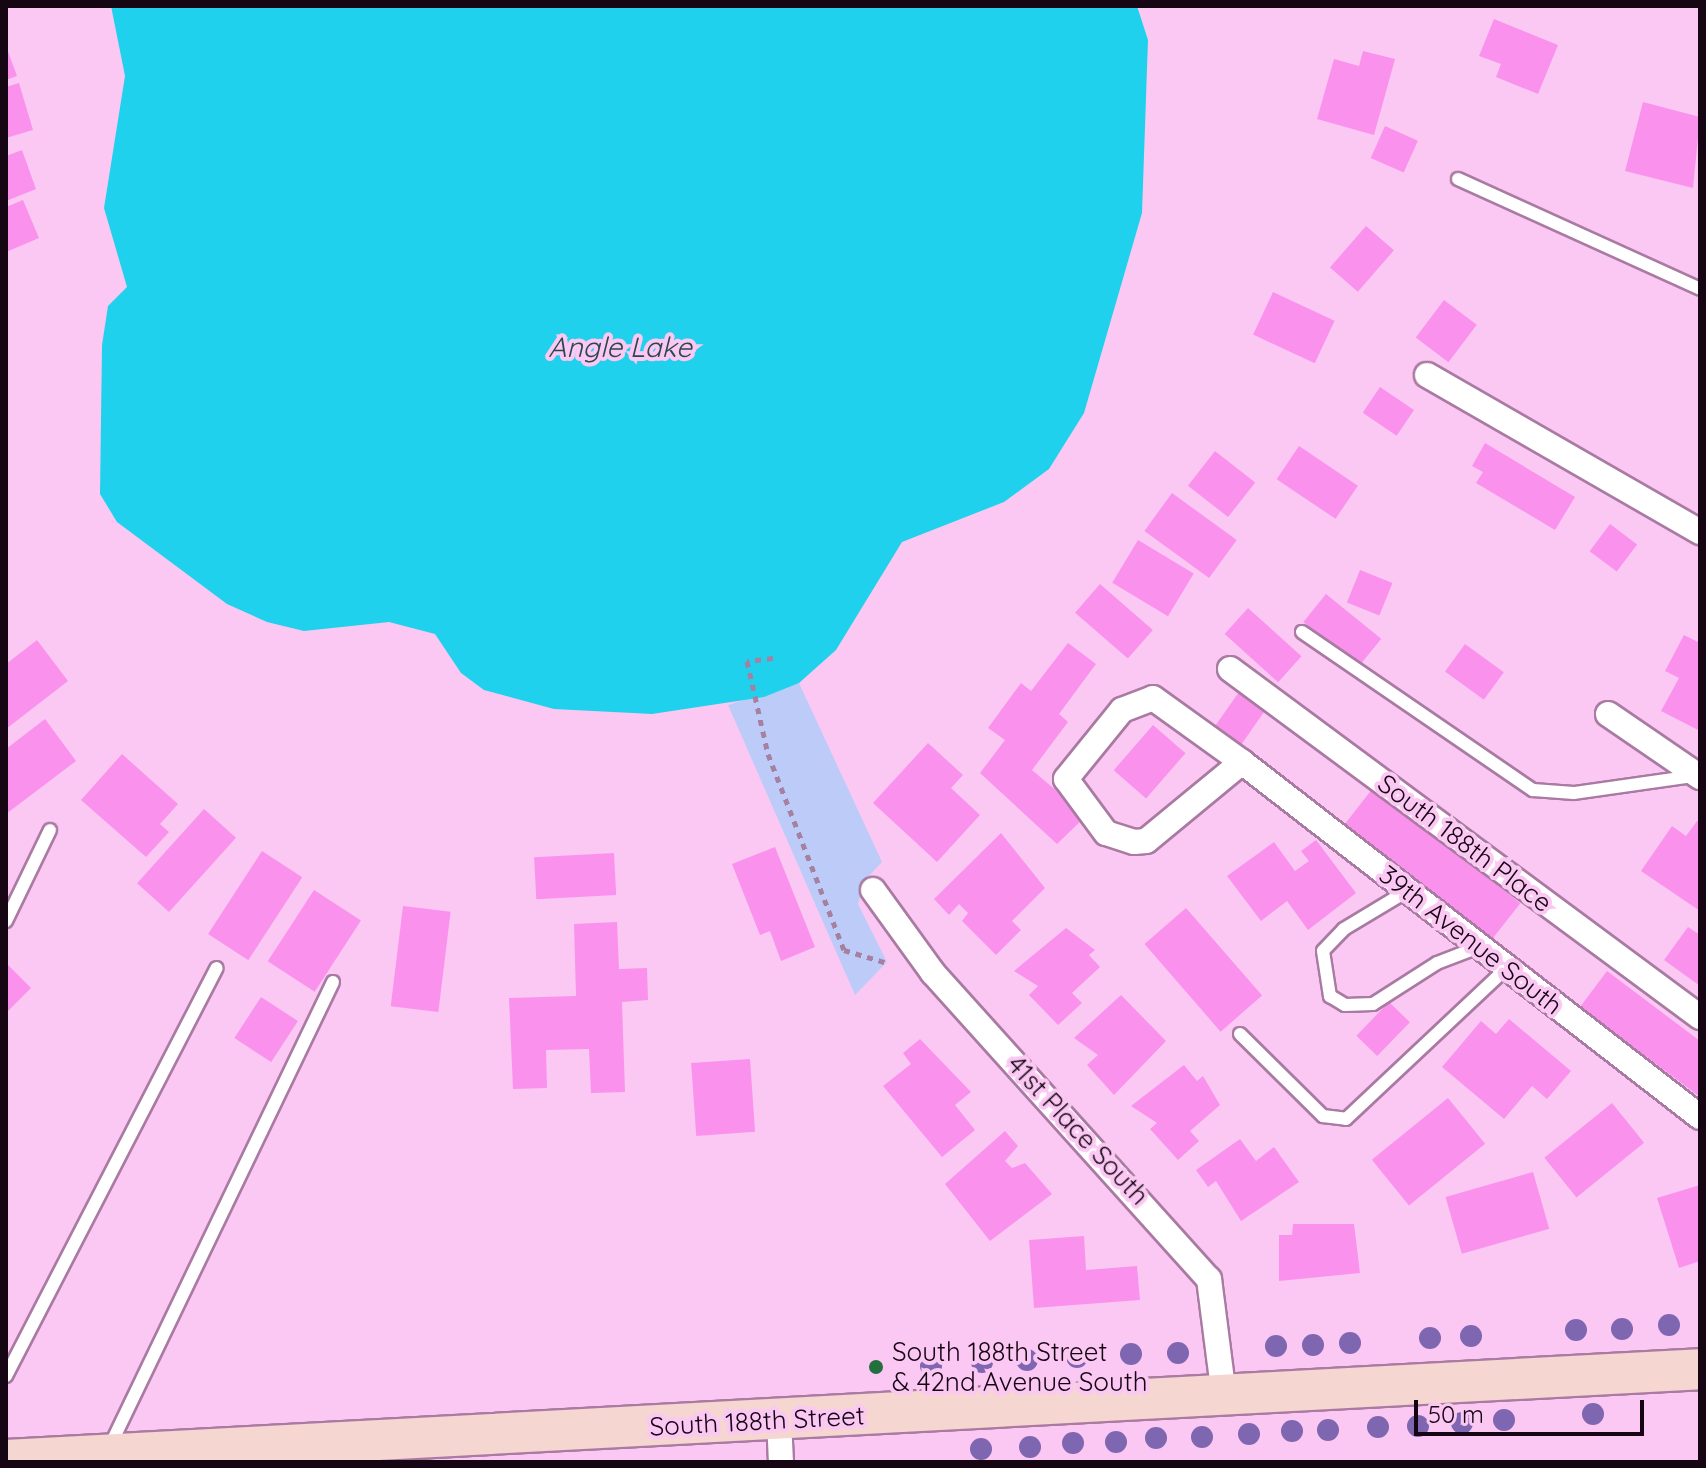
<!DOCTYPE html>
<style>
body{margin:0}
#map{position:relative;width:1706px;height:1468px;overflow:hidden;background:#fbc8f3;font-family:Quicksand,sans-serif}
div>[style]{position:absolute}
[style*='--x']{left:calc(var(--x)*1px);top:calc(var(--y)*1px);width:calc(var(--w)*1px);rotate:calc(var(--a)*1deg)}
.green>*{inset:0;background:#bdcbf9}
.water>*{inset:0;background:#1fd1ec}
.building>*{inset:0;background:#fa92ed;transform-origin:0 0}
.path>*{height:5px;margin-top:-2.5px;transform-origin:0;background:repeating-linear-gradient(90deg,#a680a1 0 6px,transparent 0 12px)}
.roads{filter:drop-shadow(2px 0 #a97aa2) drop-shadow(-2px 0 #a97aa2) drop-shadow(0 2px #a97aa2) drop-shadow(0 -2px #a97aa2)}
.lane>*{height:12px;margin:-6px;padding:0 6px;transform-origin:6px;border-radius:6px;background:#fff}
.street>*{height:24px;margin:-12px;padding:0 12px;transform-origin:12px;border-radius:12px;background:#fff}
.primary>*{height:40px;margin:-20px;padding:0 20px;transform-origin:20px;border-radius:20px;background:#f6d6d0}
.trees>*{width:22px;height:22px;margin:-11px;border-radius:50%;background:#7e66b0}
.dots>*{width:22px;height:22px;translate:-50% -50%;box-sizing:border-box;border:4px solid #fbc8f3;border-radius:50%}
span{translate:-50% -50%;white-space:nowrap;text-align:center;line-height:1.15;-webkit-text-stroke:8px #fbc8f3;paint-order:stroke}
.street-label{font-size:26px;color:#160614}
.poi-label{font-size:26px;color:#160614}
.left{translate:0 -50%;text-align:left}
.water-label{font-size:28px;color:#28484e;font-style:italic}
.frame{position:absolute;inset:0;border:8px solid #160614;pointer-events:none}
.scale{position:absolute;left:1414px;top:1400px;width:230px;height:36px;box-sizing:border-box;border:4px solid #160614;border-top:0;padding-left:10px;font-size:24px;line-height:28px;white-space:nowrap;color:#160614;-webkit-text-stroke:6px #fbc8f3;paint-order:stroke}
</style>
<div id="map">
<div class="green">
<i style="clip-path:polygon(799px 683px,882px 862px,865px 880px,858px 904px,887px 962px,855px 995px,728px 705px)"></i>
</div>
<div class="water">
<i style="clip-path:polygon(111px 6px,1137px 6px,1148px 40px,1142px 213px,1084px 413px,1049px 469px,1004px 502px,902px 542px,836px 650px,799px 683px,764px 697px,652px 714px,554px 709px,484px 690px,461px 673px,435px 634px,389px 622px,304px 631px,267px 622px,227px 604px,117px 522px,100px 494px,102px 345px,108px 306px,127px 287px,104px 208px,125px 76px)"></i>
</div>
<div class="building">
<i style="clip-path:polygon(1494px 19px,1558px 45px,1538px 94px,1496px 77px,1501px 64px,1479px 56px)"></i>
<i style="clip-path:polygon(6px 46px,17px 76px,6px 80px)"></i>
<i style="clip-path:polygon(1363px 51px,1395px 59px,1374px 135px,1317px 119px,1334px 59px,1359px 66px)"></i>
<i style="clip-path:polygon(19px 83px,33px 130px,6px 138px,6px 87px)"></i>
<i style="clip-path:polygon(1643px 102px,1700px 117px,1693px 188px,1625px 171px)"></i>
<i style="left:1385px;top:126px;width:36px;height:35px;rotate:24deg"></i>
<i style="clip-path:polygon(22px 150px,36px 189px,6px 201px,6px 156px)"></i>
<i style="clip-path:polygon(23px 200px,39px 238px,6px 252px,6px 207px)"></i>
<i style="left:1366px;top:226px;width:37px;height:55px;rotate:41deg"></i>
<i style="left:1273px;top:292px;width:68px;height:47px;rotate:25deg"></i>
<i style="left:1444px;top:300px;width:41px;height:47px;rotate:37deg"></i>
<i style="left:1380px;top:387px;width:41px;height:31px;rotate:34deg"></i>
<i style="clip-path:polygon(1485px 443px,1575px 497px,1555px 530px,1476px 483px,1483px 472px,1472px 466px)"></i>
<i style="left:1299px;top:446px;width:71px;height:40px;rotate:34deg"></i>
<i style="left:1215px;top:451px;width:51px;height:44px;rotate:38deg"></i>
<i style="left:1172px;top:493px;width:80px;height:47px;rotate:36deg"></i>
<i style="left:1610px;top:524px;width:34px;height:34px;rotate:37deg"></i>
<i style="left:1138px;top:540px;width:65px;height:50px;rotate:31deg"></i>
<i style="left:1360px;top:570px;width:35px;height:35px;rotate:22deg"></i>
<i style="left:1100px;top:584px;width:70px;height:38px;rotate:41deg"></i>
<i style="left:1326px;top:594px;width:71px;height:36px;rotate:39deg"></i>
<i style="left:1248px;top:608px;width:72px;height:35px;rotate:42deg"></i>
<i style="clip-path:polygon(1684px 635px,1700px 643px,1700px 731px,1661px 711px,1679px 678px,1665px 671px)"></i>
<i style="clip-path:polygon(37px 640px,68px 681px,6px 729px,6px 664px)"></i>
<i style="clip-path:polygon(1068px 643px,1096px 664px,1059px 714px,1068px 722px,1032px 770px,1086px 816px,1057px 844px,980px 773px,1005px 740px,988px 728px,1021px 683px,1031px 691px)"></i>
<i style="left:1465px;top:644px;width:48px;height:34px;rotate:36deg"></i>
<i style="left:1239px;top:692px;width:32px;height:41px;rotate:35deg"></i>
<i style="clip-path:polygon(45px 719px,76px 761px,6px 814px,6px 749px)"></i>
<i style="left:1153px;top:725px;width:43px;height:60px;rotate:41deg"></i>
<i style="clip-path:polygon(928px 743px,963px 775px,951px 788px,980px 815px,937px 862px,873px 803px)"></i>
<i style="clip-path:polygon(122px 754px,178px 804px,160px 824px,169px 832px,146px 857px,81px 800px)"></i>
<i style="left:1373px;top:788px;width:187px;height:45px;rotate:38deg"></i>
<i style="left:204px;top:809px;width:43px;height:100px;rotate:42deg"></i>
<i style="clip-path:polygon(1697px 821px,1700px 823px,1700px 911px,1641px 871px,1672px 826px,1686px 836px)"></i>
<i style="clip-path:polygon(1001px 833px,1045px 888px,1012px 921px,1021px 930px,996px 955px,962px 921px,968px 913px,959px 904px,949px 915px,934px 899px)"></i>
<i style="clip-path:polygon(1316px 840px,1356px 893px,1308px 930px,1287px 901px,1261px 921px,1227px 876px,1274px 842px,1295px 871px,1309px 861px,1301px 851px)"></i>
<i style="clip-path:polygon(775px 847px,815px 947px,781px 961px,770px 931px,760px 935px,732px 864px)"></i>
<i style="left:262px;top:851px;width:48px;height:99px;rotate:33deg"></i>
<i style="left:614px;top:853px;width:42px;height:80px;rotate:87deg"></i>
<i style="left:314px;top:890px;width:56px;height:85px;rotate:33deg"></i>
<i style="left:403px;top:906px;width:48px;height:101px;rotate:7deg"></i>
<i style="left:1186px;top:908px;width:116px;height:55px;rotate:49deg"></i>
<i style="clip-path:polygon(617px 922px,619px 969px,647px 968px,648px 1000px,622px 1002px,625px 1092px,591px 1093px,589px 1049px,546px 1050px,547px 1088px,513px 1089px,509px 998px,576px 996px,574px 924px)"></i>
<i style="clip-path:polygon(1688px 927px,1700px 935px,1700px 986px,1664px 960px)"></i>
<i style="clip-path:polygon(1066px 928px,1095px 950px,1089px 955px,1100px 967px,1072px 993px,1082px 1003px,1058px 1025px,1029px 995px,1038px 986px,1014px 971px)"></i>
<i style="clip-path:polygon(8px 965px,31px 988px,6px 1013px,6px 967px)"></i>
<i style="clip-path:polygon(1607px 971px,1700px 1041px,1700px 1097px,1580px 1007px)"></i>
<i style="clip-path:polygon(1121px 995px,1166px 1041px,1114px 1095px,1087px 1065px,1098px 1055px,1074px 1038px)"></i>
<i style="left:261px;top:997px;width:44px;height:49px;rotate:33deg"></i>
<i style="left:1389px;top:1002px;width:29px;height:47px;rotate:44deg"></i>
<i style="clip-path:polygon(1509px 1019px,1571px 1071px,1547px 1099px,1532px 1086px,1504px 1119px,1442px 1067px,1481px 1021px,1496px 1034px)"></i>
<i style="clip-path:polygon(920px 1039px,971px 1092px,955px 1105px,975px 1130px,942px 1157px,883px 1086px,911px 1064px,903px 1053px)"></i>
<i style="left:750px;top:1059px;width:73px;height:59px;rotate:86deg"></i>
<i style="clip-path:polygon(1184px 1065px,1197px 1081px,1203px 1076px,1220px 1105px,1190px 1131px,1199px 1141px,1178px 1160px,1150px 1129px,1157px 1123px,1131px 1106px)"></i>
<i style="left:1448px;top:1098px;width:59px;height:98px;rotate:51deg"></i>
<i style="left:1612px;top:1103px;width:51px;height:87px;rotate:51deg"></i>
<i style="clip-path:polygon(1005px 1131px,1018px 1146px,1005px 1161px,1012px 1168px,1025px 1163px,1052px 1194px,990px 1241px,945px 1184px)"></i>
<i style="clip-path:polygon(1240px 1139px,1256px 1161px,1274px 1147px,1299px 1182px,1241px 1221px,1216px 1181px,1208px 1187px,1196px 1170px)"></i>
<i style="left:1533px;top:1172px;width:59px;height:91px;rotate:74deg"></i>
<i style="clip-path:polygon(1700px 1185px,1700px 1261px,1679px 1268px,1657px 1198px)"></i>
<i style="clip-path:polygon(1293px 1224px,1354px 1224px,1360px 1273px,1279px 1281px,1279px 1235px,1292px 1235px)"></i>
<i style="clip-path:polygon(1084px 1236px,1086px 1270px,1137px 1266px,1140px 1300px,1034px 1308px,1029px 1240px)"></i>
</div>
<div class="path">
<i style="--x:773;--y:658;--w:26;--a:173"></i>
<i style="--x:747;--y:661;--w:95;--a:77.3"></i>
<i style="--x:768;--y:754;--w:210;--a:68.8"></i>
<i style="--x:844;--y:950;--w:46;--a:16.5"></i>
</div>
<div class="roads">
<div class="lane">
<i style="--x:1458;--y:179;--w:266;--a:24.4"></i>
<i style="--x:1302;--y:632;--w:280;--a:34.4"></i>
<i style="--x:1533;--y:790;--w:41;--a:4.2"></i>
<i style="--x:1574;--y:793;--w:121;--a:-8.1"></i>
<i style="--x:1407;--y:891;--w:74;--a:148.9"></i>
<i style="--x:1344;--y:929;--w:30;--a:134"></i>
<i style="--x:1323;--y:951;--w:46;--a:81.2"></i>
<i style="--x:1330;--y:996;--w:17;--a:31"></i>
<i style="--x:1345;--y:1005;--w:28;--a:-2"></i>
<i style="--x:1373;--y:1004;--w:76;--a:-32.6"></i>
<i style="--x:1437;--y:963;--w:45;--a:-20.9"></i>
<i style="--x:6;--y:921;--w:101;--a:-64.2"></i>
<i style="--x:1240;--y:1034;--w:117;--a:44.7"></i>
<i style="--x:1323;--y:1116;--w:23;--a:7"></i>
<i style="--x:1346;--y:1119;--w:221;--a:-43.2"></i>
<i style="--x:6;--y:1376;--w:459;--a:-62.7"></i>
<i style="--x:109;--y:1448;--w:517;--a:-64.33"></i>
</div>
<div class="street">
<i style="--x:1427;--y:375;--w:315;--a:29.9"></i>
<i style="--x:1230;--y:669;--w:585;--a:36.52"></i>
<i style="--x:1608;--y:714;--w:112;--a:34.4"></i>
<i style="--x:1242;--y:762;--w:124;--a:140.5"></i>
<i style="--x:1146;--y:841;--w:12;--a:175"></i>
<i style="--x:1134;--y:842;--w:29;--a:-162"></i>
<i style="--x:1106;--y:833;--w:67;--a:-126.5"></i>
<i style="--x:1066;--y:779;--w:89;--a:-50.9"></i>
<i style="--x:1122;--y:710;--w:33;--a:-21"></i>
<i style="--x:1153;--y:698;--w:110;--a:35.7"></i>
<i style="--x:1242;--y:762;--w:579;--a:37.78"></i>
<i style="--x:873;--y:890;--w:102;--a:54.1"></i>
<i style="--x:933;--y:973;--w:412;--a:48"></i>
<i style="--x:1209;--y:1279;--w:118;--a:82.7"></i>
<i style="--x:779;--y:1420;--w:42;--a:87.3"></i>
</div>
<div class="primary">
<i style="--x:6;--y:1460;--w:1696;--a:-3.07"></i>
</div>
</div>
<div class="trees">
<i style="left:1669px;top:1325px"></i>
<i style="left:1622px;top:1329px"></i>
<i style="left:1576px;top:1330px"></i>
<i style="left:1471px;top:1336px"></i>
<i style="left:1430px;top:1338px"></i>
<i style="left:1350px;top:1343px"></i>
<i style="left:1313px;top:1345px"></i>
<i style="left:1276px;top:1346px"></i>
<i style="left:1178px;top:1353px"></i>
<i style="left:1131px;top:1354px"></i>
<i style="left:1077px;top:1357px"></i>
<i style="left:1027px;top:1360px"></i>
<i style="left:982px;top:1362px"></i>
<i style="left:931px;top:1366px"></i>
<i style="left:1593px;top:1414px"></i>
<i style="left:1504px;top:1420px"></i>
<i style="left:1462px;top:1423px"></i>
<i style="left:1418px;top:1426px"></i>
<i style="left:1378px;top:1427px"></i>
<i style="left:1328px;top:1430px"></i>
<i style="left:1292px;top:1431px"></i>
<i style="left:1249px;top:1434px"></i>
<i style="left:1202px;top:1437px"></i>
<i style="left:1156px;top:1438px"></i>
<i style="left:1116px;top:1442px"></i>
<i style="left:1073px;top:1443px"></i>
<i style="left:1030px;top:1447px"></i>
<i style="left:981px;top:1449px"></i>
</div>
<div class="dots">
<i style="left:876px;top:1367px;background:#236f3e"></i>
</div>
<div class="street-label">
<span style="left:1465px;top:843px;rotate:37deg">South 188th Place</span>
<span style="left:1471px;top:940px;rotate:38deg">39th Avenue South</span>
<span style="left:1078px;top:1130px;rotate:47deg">41st Place South</span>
<span style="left:757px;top:1421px;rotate:-3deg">South 188th Street</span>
</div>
<div class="poi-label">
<span class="left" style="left:892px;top:1367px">South 188th Street<br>&amp; 42nd Avenue South</span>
</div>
<div class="water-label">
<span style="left:620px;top:347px">Angle Lake</span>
</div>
<div class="frame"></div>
<div class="scale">50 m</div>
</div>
